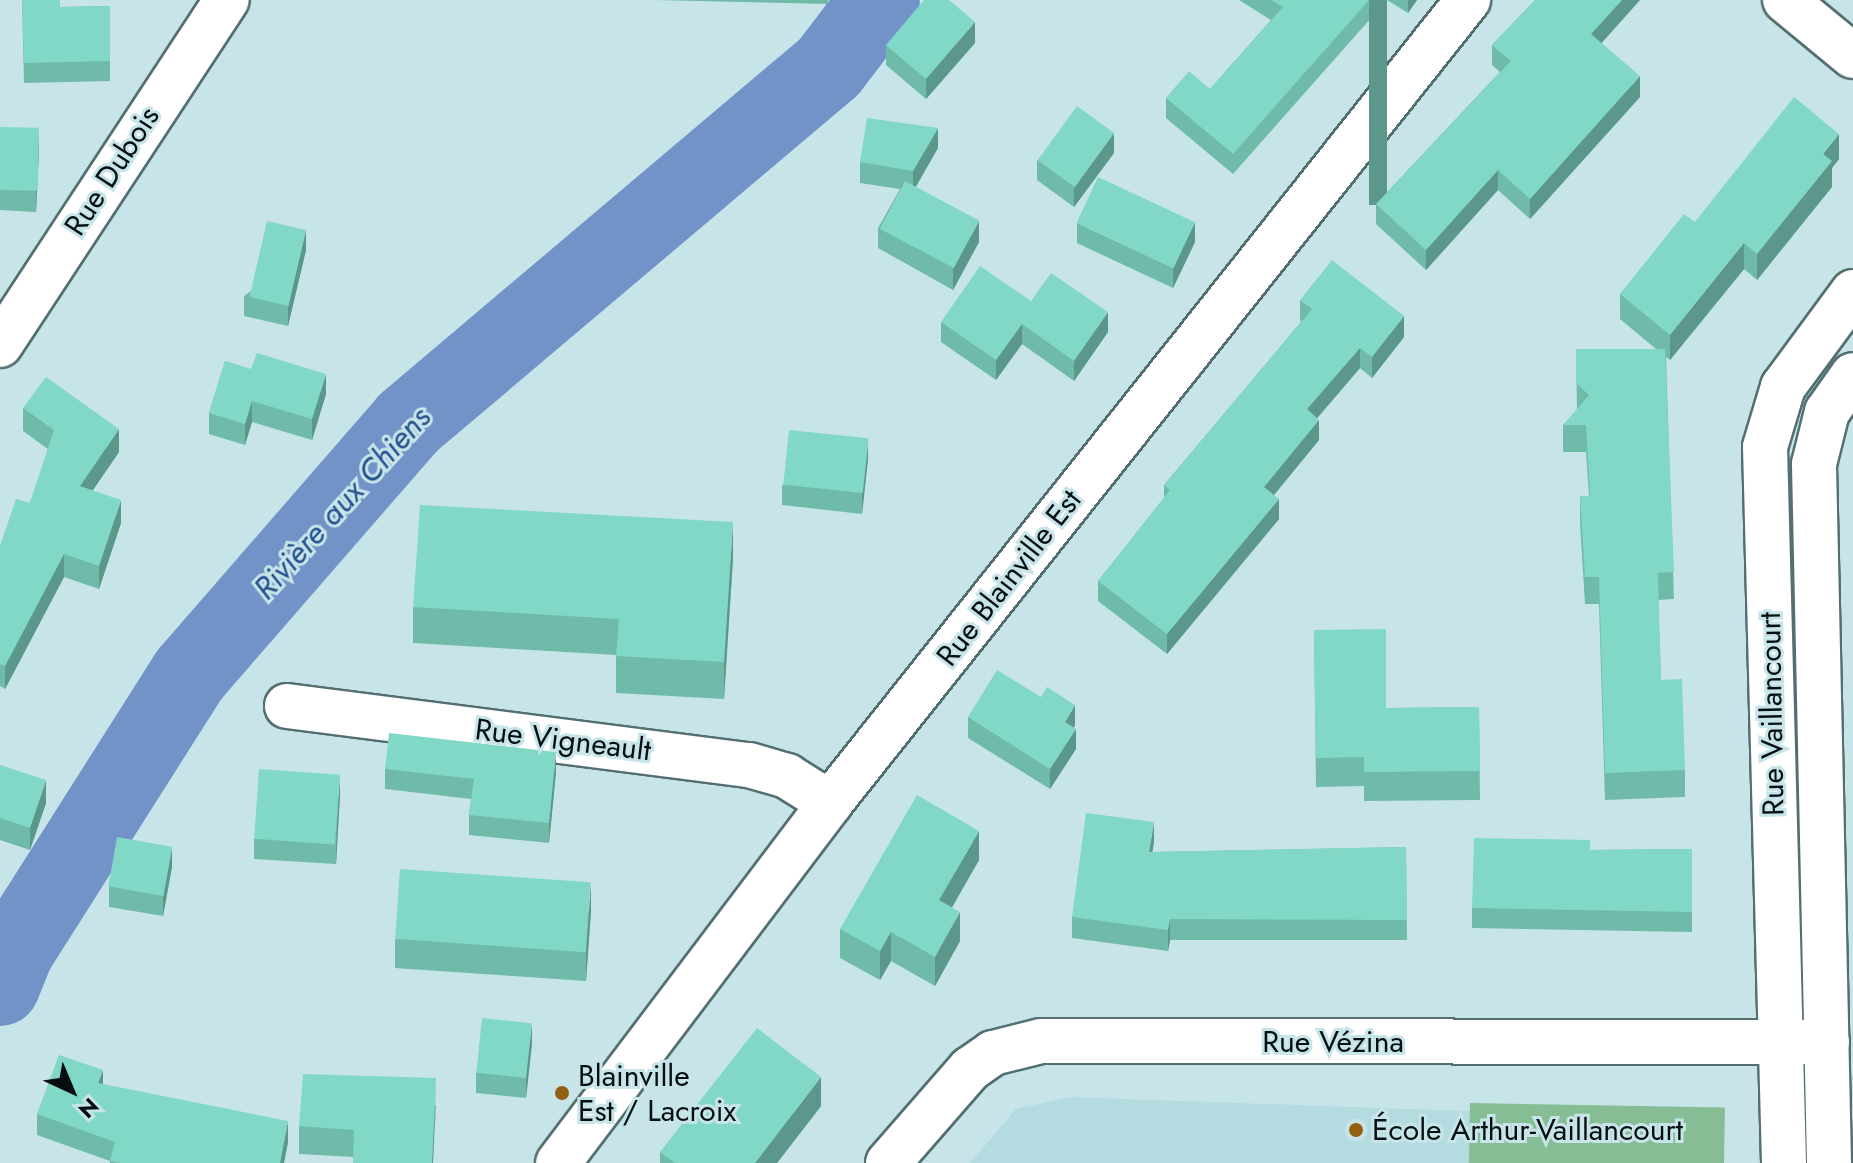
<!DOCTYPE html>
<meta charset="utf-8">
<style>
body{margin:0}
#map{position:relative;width:1853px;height:1163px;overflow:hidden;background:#c7e5e8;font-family:Jost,sans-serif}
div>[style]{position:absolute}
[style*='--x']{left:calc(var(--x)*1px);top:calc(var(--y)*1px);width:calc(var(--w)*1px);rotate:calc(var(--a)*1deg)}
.built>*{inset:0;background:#b4dbe0}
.green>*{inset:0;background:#87bd95;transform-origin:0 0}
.river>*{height:80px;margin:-40px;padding:0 40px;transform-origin:40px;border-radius:40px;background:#7193c8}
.roads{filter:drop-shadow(2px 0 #546f72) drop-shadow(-2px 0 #546f72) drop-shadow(0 2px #546f72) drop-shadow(0 -2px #546f72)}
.minor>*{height:44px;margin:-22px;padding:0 22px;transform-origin:22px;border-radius:22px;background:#fff}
.tertiary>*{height:44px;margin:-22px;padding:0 22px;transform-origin:22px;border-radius:22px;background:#fff}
.wall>*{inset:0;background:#70baaa}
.shaded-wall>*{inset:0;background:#5b978b;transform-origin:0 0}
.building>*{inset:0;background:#82d8c6;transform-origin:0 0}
.dots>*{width:22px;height:22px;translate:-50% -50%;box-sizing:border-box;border:4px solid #c7e5e8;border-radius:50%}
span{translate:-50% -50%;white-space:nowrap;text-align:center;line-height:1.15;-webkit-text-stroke:6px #c7e5e8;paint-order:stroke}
.street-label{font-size:30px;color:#050f11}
.poi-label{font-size:30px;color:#050f11}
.left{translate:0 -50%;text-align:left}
.water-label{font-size:32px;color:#255091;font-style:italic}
.north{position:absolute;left:32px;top:1051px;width:80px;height:80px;-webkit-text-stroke:6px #c7e5e8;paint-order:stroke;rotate:136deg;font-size:22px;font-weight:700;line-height:32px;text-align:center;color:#050f11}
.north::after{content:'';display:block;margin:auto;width:28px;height:36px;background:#050f11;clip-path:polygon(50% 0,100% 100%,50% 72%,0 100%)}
</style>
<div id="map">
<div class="built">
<i style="clip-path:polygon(1070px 1097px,1716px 1120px,1717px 1163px,970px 1163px,1016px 1109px)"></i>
</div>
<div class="green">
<i style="left:1470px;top:1103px;width:255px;height:60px;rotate:1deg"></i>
</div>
<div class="river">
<i style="--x:0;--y:986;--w:38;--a:-68"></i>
<i style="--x:14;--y:951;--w:328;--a:-57.6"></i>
<i style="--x:190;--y:674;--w:332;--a:-49"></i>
<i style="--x:408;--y:423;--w:551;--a:-40.22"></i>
<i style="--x:829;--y:67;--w:84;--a:-52.7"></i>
</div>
<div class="roads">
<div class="minor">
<i style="--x:1785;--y:0;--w:88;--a:39.5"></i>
<i style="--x:0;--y:345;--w:413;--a:-56.7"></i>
<i style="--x:287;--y:706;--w:466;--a:7.3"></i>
<i style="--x:749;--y:765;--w:40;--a:16"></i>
<i style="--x:787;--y:776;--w:51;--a:32.1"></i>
<i style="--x:888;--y:1163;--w:125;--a:-48.9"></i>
<i style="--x:970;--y:1069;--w:28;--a:-35"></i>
<i style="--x:993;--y:1053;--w:49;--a:-14"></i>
<i style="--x:1041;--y:1041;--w:786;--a:0.07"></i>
<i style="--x:1784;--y:1163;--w:716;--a:-91.52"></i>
<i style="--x:1765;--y:447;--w:63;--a:-73.3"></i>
<i style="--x:1783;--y:387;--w:118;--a:-53.6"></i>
<i style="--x:1829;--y:1163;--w:699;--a:-91.23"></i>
<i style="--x:1814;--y:464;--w:54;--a:-76"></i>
<i style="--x:1827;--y:412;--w:45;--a:-54.9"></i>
</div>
<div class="tertiary">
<i style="--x:558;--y:1163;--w:451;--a:-52.9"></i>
<i style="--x:830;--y:803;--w:1026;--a:-51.53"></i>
</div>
</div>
<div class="wall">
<i style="clip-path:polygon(22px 0,60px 7px,110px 6px,110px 81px,24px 83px)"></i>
<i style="clip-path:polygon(655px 0,828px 0,828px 4px)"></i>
<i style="clip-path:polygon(1239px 0,1387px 0,1233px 174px,1166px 118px,1166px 98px,1210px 89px,1271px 20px)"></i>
<i style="clip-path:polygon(1387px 0,1417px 0,1408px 13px)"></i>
<i style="clip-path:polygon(1535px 0,1640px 0,1601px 43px,1640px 97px,1530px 219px,1498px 190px,1426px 270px,1376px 224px,1376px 204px,1500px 72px,1492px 65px,1492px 45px)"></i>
<i style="clip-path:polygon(975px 43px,926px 99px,886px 65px,886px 45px)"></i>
<i style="clip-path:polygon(0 127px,39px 149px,36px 212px,0 210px)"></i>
<i style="clip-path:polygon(938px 148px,916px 187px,979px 242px,953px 290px,878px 248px,878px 228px,900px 189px,860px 183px,860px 162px)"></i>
<i style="clip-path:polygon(1114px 153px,1074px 207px,1037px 180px,1037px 160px)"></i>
<i style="clip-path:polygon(1839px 159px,1832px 168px,1832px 187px,1757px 280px,1744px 269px,1670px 360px,1666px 357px,1674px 599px,1658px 600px,1661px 680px,1685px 770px,1685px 797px,1605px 800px,1599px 604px,1585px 604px,1580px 523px,1580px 496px,1589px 496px,1586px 452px,1563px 452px,1563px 425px,1577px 410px,1576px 349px,1656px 349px,1620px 319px,1620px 294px,1695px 222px)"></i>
<i style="clip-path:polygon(1077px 223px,1195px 242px,1173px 288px,1077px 243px)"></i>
<i style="clip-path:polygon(306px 250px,288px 326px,244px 316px,244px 296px)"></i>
<i style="clip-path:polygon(1300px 300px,1404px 337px,1372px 378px,1360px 368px,1317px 418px,1319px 440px,1274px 495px,1279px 519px,1167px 654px,1098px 601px,1098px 581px,1164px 498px,1164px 485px,1301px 322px,1300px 320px)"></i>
<i style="clip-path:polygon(1031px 301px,1108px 332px,1074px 381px,1022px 344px,996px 380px,941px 342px,941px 322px)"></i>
<i style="clip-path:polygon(225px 361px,326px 394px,312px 440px,252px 422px,245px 445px,209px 434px,209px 413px)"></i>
<i style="clip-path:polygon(23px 408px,119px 452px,92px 491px,121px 523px,99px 589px,64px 577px,5px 689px,0 686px,0 546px,30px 503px,48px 449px,23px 431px)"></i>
<i style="clip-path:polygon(868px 459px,862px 514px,782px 505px,782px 485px)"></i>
<i style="clip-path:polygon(733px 558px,724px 699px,616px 693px,616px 655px,413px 643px,413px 607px)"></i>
<i style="clip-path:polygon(1314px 630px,1386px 708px,1479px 707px,1480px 800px,1364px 801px,1364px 786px,1316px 787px)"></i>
<i style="clip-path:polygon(968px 717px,1075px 725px,1074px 728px,1076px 749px,1050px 789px,968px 738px)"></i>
<i style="clip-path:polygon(0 765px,46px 803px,30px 850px,0 840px)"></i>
<i style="clip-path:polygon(385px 769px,556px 772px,549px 843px,469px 835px,469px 815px,471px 799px,385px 789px)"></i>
<i style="clip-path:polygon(340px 795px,336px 864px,254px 859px,254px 839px)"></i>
<i style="clip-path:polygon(1154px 842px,1152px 852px,1406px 847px,1407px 940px,1170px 940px,1168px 951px,1072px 938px,1072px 917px)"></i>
<i style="clip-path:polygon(1692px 849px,1692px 932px,1472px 928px,1472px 908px,1590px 850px)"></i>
<i style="clip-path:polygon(979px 860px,952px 908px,960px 941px,935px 986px,891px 961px,880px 980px,840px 958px,840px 929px)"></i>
<i style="clip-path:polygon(172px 867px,163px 916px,109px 907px,109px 886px)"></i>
<i style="clip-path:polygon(591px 911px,586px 981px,395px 968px,395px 939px)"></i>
<i style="clip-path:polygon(532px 1043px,526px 1098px,476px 1093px,476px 1073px)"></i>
<i style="clip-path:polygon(103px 1084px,288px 1142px,284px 1163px,110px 1163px,110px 1161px,37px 1135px,37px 1114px)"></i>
<i style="clip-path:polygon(436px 1105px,433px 1163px,353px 1163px,353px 1157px,299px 1154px,299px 1126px)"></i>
<i style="clip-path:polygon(821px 1106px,777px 1163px,660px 1163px,660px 1152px)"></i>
</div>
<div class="shaded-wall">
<i style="left:1369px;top:0;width:18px;height:205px"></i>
<i style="clip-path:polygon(1408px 0,1417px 0,1408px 13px)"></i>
<i style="clip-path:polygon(1622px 0,1640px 0,1591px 55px,1591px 34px)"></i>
<i style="clip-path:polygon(975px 22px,975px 43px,926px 99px,926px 79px)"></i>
<i style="clip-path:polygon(1640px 76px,1640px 97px,1530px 219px,1530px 199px)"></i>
<i style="clip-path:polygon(39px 128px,39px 149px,36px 212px,36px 191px)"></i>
<i style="clip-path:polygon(938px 128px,938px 148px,913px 191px,913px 171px)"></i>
<i style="clip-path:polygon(1114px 133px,1114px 153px,1074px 207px,1074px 187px)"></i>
<i style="clip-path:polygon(1839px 134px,1839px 159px,1832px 168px,1832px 187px,1757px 280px,1757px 254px,1823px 154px)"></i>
<i style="clip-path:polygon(1498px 170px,1498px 190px,1426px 270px,1426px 250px)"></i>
<i style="clip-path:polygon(979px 221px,979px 242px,953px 290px,953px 269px)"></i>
<i style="clip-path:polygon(1195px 222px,1195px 242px,1173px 288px,1173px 268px)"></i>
<i style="clip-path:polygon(306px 230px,306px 250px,288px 326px,288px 306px)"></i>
<i style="clip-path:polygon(1744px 243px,1744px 269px,1670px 360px,1670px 335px)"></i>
<i style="clip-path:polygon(1108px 312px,1108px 332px,1074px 381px,1074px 361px)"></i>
<i style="clip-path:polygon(1404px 316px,1404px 337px,1372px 378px,1372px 357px)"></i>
<i style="clip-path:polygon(1022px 324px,1022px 344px,996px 380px,996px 360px)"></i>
<i style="clip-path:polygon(1360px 348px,1360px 368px,1307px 430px,1307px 409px)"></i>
<i style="clip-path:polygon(326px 374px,326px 394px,312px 440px,312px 419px)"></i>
<i style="clip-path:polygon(252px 401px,252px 422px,245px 445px,245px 424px)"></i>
<i style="clip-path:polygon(1319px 420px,1319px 440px,1264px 507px,1264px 487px)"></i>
<i style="clip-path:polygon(119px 429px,119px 452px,80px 509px,80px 486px)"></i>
<i style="clip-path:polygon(868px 439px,868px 459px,862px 514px,862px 494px)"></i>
<i style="clip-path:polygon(1279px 499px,1279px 519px,1167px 654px,1167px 634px)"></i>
<i style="clip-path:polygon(121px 500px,121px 523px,99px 589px,99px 566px)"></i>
<i style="clip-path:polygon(733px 522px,733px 558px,724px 699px,724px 662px)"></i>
<i style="clip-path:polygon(64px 554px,64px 577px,5px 689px,5px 666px)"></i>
<i style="clip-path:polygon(1075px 705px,1075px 725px,1065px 742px,1065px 722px)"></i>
<i style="clip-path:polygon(1076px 729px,1076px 749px,1050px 789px,1050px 769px)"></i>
<i style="clip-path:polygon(556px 752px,556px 772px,549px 843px,549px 823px)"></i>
<i style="clip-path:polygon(340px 774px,340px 795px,336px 864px,336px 844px)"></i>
<i style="clip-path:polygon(46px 780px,46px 803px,30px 850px,30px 828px)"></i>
<i style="clip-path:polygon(1154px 822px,1154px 842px,1149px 873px,1149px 852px)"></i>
<i style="clip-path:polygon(979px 831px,979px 860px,939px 929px,939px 900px)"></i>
<i style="clip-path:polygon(172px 847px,172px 867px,163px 916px,163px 896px)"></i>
<i style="clip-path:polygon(591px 882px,591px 911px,586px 981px,586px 952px)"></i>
<i style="clip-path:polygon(960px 912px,960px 941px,935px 986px,935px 957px)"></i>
<i style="clip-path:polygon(1170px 919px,1170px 940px,1168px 951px,1168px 930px)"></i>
<i style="clip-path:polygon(891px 932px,891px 961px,880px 980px,880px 951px)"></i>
<i style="clip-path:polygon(532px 1023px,532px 1043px,526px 1098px,526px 1078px)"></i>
<i style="clip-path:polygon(103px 1070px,103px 1091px,98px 1083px)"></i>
<i style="clip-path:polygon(821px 1077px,821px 1106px,777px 1163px,755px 1163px)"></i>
<i style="clip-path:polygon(436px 1078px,433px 1163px,432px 1163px)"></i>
<i style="clip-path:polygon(288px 1121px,288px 1142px,284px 1163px,280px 1163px)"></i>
</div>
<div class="building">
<i style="clip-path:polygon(22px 0,60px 0,60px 7px,110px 6px,110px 61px,24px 63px)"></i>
<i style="clip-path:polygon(924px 0,949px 0,975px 22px,926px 79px,886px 45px)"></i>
<i style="clip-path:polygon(1271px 0,1369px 0,1233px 154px,1166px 98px,1189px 71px,1210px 89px,1283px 7px)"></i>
<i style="clip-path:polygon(1535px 0,1622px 0,1591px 34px,1640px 76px,1530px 199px,1498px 170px,1426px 250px,1376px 204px,1511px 61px,1492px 45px)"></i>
<i style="clip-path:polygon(1794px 97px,1839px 134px,1823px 154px,1832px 161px,1757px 254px,1744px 243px,1670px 335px,1620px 294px,1684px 214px,1695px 222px)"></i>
<i style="left:1077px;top:106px;width:46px;height:67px;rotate:36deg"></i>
<i style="clip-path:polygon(867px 118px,938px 128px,913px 171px,860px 162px)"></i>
<i style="left:0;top:127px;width:39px;height:63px;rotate:1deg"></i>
<i style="left:1098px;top:177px;width:107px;height:51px;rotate:25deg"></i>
<i style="left:905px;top:181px;width:84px;height:54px;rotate:28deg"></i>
<i style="left:267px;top:221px;width:40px;height:78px;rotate:13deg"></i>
<i style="clip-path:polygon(1332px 260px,1404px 316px,1372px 357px,1360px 348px,1307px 409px,1319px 420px,1264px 487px,1279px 499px,1167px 634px,1098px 581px,1170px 490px,1164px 485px,1312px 309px,1300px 300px)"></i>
<i style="clip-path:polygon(980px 266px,1031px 301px,1051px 273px,1108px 312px,1074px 361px,1022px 324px,996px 360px,941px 322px)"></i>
<i style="clip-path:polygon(1576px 349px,1665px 349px,1674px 572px,1658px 573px,1661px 680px,1682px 679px,1685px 770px,1605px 773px,1599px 577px,1585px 577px,1580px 496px,1590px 496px,1586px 425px,1563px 425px,1589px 395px,1576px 383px)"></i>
<i style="clip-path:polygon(257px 353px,326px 374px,312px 419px,252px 401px,245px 424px,209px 413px,225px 361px,251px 369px)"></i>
<i style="clip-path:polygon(46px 377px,119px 429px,80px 486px,121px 500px,99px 566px,64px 554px,5px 666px,0 664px,0 546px,16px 499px,30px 503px,54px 430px,23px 408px)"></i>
<i style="left:789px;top:430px;width:80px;height:55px;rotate:6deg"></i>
<i style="clip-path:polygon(420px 505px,733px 522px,724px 662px,616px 656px,619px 619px,413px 607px)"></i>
<i style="clip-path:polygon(1386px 629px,1386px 708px,1479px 707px,1480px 771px,1364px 772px,1364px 757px,1316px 758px,1314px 630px)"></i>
<i style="clip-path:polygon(997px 670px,1041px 697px,1047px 687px,1075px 705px,1065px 722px,1076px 729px,1050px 769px,968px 717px)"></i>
<i style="clip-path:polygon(389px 733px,556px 752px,549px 823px,469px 815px,474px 779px,385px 769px)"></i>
<i style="clip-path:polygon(0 765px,46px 780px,30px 828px,0 818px)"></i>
<i style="left:259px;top:769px;width:81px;height:70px;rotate:4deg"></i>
<i style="clip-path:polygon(917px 795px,979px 831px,939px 900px,960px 912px,935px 957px,891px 932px,880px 951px,840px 929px)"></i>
<i style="clip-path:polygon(1086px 813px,1154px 822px,1149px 852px,1406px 847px,1407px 920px,1170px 919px,1168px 930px,1072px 917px)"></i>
<i style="left:117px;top:837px;width:56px;height:50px;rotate:10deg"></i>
<i style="clip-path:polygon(1474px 838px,1590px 840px,1590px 850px,1692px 849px,1692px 912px,1472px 908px)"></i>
<i style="left:400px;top:869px;width:191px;height:70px;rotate:4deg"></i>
<i style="left:482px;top:1018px;width:50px;height:55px;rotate:6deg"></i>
<i style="clip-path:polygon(757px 1028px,821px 1077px,755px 1163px,675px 1163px,660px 1152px)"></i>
<i style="clip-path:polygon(59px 1055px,103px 1070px,98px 1083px,288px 1121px,280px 1163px,120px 1163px,110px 1161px,115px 1142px,37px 1114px)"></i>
<i style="clip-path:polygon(303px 1074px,436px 1078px,432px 1163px,353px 1163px,354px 1130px,299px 1126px)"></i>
</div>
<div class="dots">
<i style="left:562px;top:1093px;background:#926010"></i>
<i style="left:1356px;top:1130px;background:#926010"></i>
</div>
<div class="street-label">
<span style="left:112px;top:171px;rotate:-57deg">Rue Dubois</span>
<span style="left:1009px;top:578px;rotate:-52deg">Rue Blainville Est</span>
<span style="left:1772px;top:714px;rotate:-91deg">Rue Vaillancourt</span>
<span style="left:563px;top:740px;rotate:7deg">Rue Vigneault</span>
<span style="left:1333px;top:1042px">Rue Vézina</span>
</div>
<div class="poi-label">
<span class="left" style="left:578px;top:1093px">Blainville<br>Est / Lacroix</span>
<span class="left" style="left:1372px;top:1130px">École Arthur-Vaillancourt</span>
</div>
<div class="water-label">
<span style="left:342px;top:503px;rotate:-48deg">Rivière aux Chiens</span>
</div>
<div class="north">N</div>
</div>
